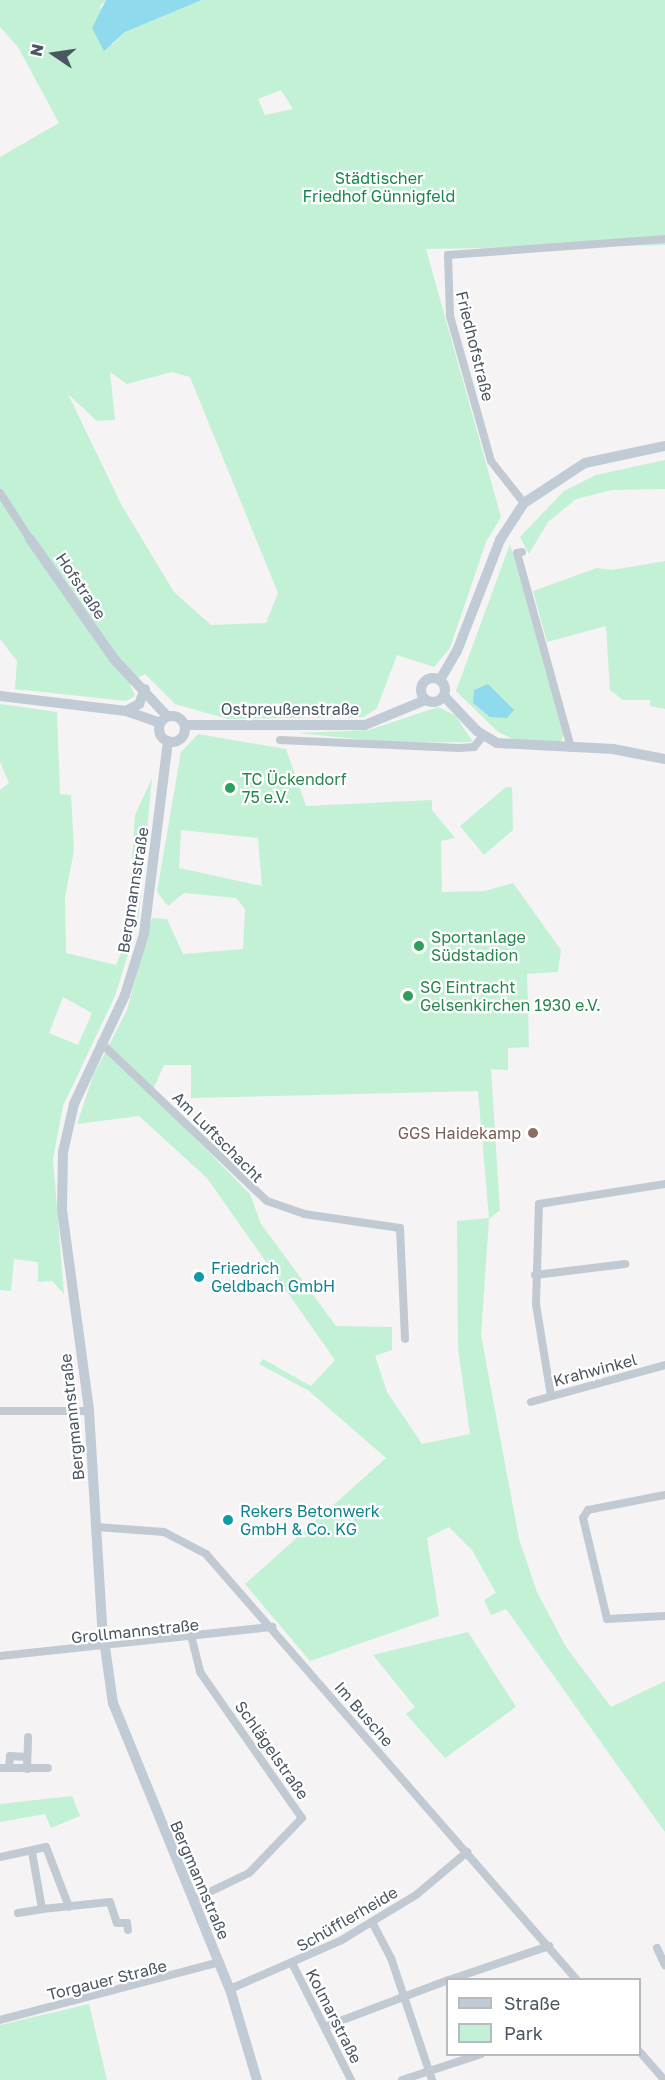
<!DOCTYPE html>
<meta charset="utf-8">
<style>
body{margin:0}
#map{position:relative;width:665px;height:2080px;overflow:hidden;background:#f5f3f3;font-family:"Golos Text",sans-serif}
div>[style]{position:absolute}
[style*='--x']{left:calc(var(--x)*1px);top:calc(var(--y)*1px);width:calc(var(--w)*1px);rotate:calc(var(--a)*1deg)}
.green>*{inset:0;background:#c3f1d5}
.water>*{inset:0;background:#90daee}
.street>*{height:8px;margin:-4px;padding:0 4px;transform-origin:4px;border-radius:4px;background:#c1cad2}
.secondary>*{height:10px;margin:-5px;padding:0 5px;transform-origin:5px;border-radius:5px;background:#c1cbd6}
.secondary>.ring{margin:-5px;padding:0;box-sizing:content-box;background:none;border:10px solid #c1cbd6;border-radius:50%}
.dots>*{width:16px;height:16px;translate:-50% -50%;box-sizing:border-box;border:3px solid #fff;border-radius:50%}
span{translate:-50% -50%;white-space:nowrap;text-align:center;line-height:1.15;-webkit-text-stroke:4.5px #fff;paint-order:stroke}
.park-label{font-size:16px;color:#17864f}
.street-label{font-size:16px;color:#4a5661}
.leisure-label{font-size:16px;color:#27864d}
.left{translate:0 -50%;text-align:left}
.education-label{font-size:16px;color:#785e54}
.right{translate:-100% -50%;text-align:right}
.culture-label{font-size:16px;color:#0d838f}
.legend{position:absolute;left:446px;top:1978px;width:195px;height:78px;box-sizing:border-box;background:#fff;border:2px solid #b7bbc0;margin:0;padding:8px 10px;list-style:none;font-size:18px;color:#4a5661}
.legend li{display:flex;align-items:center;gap:12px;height:30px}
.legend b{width:30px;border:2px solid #b7bbc0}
.north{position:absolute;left:24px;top:24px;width:60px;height:60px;-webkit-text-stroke:4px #fff;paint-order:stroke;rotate:283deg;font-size:16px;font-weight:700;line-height:24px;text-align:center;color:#4a5661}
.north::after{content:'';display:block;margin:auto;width:21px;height:27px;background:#4a5661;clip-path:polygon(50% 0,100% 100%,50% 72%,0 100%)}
</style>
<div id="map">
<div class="green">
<i style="clip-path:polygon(evenodd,0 0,106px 0,100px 6px,112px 45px,125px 32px,202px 0,665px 0,665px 245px,426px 249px,501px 517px,486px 542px,450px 648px,434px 667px,397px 655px,377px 708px,364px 717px,228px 719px,175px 704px,145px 674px,129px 682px,135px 696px,126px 701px,15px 689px,17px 661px,0 639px,0 157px,59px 123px,18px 47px,0 27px,0 0,281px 90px,293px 109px,265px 115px,258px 99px,281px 90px,0 0,110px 372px,127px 384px,172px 372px,190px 377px,278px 593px,266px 623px,211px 625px,174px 592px,122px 506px,68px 394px,97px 421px,115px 420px,110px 372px)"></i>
<i style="clip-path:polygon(665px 460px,665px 489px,612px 490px,576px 499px,548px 522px,529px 554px,520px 537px,564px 491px,596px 475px)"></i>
<i style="clip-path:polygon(510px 544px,564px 734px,561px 742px,513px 739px,498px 732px,456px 691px)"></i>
<i style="clip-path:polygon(665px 561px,665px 709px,650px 706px,650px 700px,623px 700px,610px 690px,606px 626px,547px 642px,533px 591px,597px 568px,612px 570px)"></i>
<i style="clip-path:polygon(evenodd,0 704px,57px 712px,60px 794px,71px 795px,74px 850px,65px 897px,66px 953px,116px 965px,127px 938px,135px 815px,152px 778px,138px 922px,115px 996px,63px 1106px,53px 1159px,64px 1294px,52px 1281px,38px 1282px,38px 1262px,14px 1259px,11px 1291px,0 1290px,0 790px,9px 783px,0 762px,0 704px,63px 997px,92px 1013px,78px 1045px,49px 1033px,63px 997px)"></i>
<i style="clip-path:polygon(438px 707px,455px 715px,473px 742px,394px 743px,298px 733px,369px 730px)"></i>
<i style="clip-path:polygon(evenodd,198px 734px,286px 749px,306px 806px,432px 800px,432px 810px,455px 838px,441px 841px,442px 892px,485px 891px,513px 883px,561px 950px,558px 972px,527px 974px,529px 1047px,508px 1048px,508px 1070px,491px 1069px,500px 1210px,489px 1219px,481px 1335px,519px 1539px,537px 1592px,566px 1647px,611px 1707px,665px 1681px,665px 1832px,506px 1609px,491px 1615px,484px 1600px,496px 1593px,472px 1550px,449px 1527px,427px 1538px,439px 1616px,310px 1661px,245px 1584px,386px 1458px,309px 1391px,259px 1364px,263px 1359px,311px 1386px,335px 1360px,207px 1178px,139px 1116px,77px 1124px,93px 1076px,127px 1010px,152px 918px,167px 919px,183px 954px,243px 949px,245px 909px,236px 898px,184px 893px,168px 906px,157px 892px,181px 752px,198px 734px,181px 830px,258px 838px,262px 886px,179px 868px,181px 830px,198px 734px,164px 1065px,191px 1065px,191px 1098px,478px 1091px,489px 1218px,457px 1221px,458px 1348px,470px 1434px,422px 1444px,387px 1392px,375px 1356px,392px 1350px,392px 1327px,336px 1326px,261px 1224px,250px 1194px,151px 1094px,164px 1065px)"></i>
<i style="clip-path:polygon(506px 787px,512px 787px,513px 830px,484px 855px,460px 826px)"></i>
<i style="clip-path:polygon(468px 1632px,516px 1707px,445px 1758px,406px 1714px,415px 1707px,373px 1655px)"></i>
<i style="clip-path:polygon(72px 1796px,80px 1816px,51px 1828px,45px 1814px,0 1822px,0 1804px)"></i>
<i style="clip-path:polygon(89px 2004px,107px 2080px,0 2080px,0 2025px)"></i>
</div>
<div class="water">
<i style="clip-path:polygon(106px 0,202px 0,125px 32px,104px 51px,92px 28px)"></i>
<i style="clip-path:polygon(488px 684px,514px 710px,507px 718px,490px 717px,473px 703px,474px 690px)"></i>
</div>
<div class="street">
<i style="--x:0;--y:493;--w:55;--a:56.9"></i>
<i style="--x:524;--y:503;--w:53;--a:-128.2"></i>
<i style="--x:491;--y:461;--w:151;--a:-105.8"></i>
<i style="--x:450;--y:316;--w:61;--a:-91.9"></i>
<i style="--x:448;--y:255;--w:218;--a:-4.2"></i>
<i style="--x:522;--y:552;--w:5;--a:169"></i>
<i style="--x:517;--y:553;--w:202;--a:74.5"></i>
<i style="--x:280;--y:740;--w:179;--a:2.6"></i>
<i style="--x:459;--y:748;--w:15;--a:-4"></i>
<i style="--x:474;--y:747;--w:14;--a:-51"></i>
<i style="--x:101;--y:1043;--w:229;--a:43.6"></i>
<i style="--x:267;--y:1201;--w:39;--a:19"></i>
<i style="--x:304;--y:1214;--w:97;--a:8.3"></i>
<i style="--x:400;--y:1228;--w:111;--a:87.4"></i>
<i style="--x:535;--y:1275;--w:91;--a:-7"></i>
<i style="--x:551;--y:1396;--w:93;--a:-99.3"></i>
<i style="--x:536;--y:1304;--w:100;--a:-88.3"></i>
<i style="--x:539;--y:1204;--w:128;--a:-9"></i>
<i style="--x:531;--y:1402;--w:139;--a:-15.4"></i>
<i style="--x:0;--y:1411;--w:89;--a:0"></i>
<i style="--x:665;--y:1495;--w:78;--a:169"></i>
<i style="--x:588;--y:1510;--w:9;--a:122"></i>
<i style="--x:583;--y:1518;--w:104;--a:76.6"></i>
<i style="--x:607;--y:1619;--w:58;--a:-3"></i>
<i style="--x:97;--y:1527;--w:67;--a:4.3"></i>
<i style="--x:164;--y:1532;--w:47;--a:27.6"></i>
<i style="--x:206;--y:1554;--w:565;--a:48.95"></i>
<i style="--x:192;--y:1639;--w:34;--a:76"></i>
<i style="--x:200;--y:1672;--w:178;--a:55.1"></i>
<i style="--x:302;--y:1818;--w:76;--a:133.9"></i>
<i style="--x:249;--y:1873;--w:62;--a:154.3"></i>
<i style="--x:0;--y:1656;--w:274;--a:-6.1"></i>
<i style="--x:0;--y:1768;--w:48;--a:0"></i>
<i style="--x:9;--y:1768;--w:12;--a:-85"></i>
<i style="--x:10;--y:1756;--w:17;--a:3"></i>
<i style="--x:27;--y:1769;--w:32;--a:-88"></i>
<i style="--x:32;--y:1852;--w:58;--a:80"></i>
<i style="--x:42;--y:1909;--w:68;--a:-5.9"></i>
<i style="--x:110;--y:1902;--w:22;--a:72"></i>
<i style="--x:117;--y:1923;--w:10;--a:0"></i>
<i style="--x:127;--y:1923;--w:7;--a:82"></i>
<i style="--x:0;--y:1857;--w:47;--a:-12.3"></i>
<i style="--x:46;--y:1847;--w:64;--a:69"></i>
<i style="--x:18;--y:1913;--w:24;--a:-9"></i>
<i style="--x:372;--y:1922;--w:41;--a:62.2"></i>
<i style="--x:391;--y:1958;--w:129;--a:71.4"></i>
<i style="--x:657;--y:1948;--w:19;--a:65"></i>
<i style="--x:293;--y:1965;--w:129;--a:63.2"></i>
<i style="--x:449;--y:1980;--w:106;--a:-18.8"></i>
<i style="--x:230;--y:1989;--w:120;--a:-23.6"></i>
<i style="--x:340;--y:1941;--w:89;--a:-31.2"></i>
<i style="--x:416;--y:1895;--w:67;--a:-40.1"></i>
<i style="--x:0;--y:2020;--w:227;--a:-14.8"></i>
<i style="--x:327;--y:2026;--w:129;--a:-20.8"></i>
<i style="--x:640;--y:2052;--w:37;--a:49"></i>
<i style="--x:402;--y:2080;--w:83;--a:-18.2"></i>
</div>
<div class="secondary">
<i style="--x:30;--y:539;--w:146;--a:55"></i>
<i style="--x:114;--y:659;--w:78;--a:47.1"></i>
<i class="ring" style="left:421px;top:678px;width:14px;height:14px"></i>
<i style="--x:440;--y:680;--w:34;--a:-60"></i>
<i style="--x:457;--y:651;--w:119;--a:-68.8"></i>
<i style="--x:500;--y:540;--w:44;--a:-57"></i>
<i style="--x:524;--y:503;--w:73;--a:-33.3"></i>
<i style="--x:585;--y:463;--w:82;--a:-12"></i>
<i style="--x:0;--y:696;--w:127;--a:6.8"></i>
<i style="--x:126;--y:711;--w:36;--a:19"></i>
<i style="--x:444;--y:696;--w:48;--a:46.7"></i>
<i style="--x:477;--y:731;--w:23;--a:31"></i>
<i style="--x:497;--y:743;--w:116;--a:3"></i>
<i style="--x:613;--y:749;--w:53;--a:10.9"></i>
<i style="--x:126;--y:711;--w:15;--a:-28"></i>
<i style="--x:139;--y:704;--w:16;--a:-68"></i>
<i class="ring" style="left:159px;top:716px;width:16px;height:16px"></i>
<i style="--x:185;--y:725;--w:180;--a:0"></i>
<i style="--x:365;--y:725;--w:65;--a:-22.6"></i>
<i style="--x:168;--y:741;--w:194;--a:97.1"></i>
<i style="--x:144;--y:934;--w:64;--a:107.3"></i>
<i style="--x:125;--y:995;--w:120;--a:115.1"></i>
<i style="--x:74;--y:1104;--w:49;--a:102.9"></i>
<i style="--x:63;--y:1152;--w:58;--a:91"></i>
<i style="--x:62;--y:1210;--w:203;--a:82.3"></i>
<i style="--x:89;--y:1411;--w:215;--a:86.5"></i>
<i style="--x:102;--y:1626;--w:78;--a:81.9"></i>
<i style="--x:113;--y:1703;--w:309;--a:67.8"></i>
<i style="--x:230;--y:1989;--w:95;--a:73.5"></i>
</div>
<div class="dots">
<i style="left:230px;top:788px;background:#2e9e5b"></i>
<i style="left:419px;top:946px;background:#2e9e5b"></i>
<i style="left:408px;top:996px;background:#2e9e5b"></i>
<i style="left:533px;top:1133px;background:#8d6e63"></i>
<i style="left:199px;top:1277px;background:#0f9aa8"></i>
<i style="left:228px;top:1520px;background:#0f9aa8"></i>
</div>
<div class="park-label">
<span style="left:379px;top:187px">Städtischer<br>Friedhof Günnigfeld</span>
</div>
<div class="street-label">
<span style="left:475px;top:346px;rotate:76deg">Friedhofstraße</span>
<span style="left:81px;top:586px;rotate:56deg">Hofstraße</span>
<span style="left:290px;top:709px">Ostpreußenstraße</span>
<span style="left:133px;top:890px;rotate:-81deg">Bergmannstraße</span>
<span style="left:218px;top:1137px;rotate:45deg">Am Luftschacht</span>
<span style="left:595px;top:1370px;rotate:-15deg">Krahwinkel</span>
<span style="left:72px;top:1417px;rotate:-96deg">Bergmannstraße</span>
<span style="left:135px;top:1631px;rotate:-6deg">Grollmannstraße</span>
<span style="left:364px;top:1714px;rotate:49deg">Im Busche</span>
<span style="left:272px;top:1750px;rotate:55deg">Schlägelstraße</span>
<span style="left:200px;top:1880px;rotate:67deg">Bergmannstraße</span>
<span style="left:347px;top:1919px;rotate:-30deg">Schüfflerheide</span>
<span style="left:107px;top:1980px;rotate:-14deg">Torgauer Straße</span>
<span style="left:334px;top:2016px;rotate:63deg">Kolmarstraße</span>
</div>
<div class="leisure-label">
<span class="left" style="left:242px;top:788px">TC Ückendorf<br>75 e.V.</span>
<span class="left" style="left:431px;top:946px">Sportanlage<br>Südstadion</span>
<span class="left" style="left:420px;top:996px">SG Eintracht<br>Gelsenkirchen 1930 e.V.</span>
</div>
<div class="education-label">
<span class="right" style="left:521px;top:1133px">GGS Haidekamp</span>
</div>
<div class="culture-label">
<span class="left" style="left:211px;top:1277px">Friedrich<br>Geldbach GmbH</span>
<span class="left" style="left:240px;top:1520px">Rekers Betonwerk<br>GmbH &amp; Co. KG</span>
</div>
<ul class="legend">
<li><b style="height:8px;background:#c1cbd6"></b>Straße</li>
<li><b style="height:16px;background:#c3f1d5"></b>Park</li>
</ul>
<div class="north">N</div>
</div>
